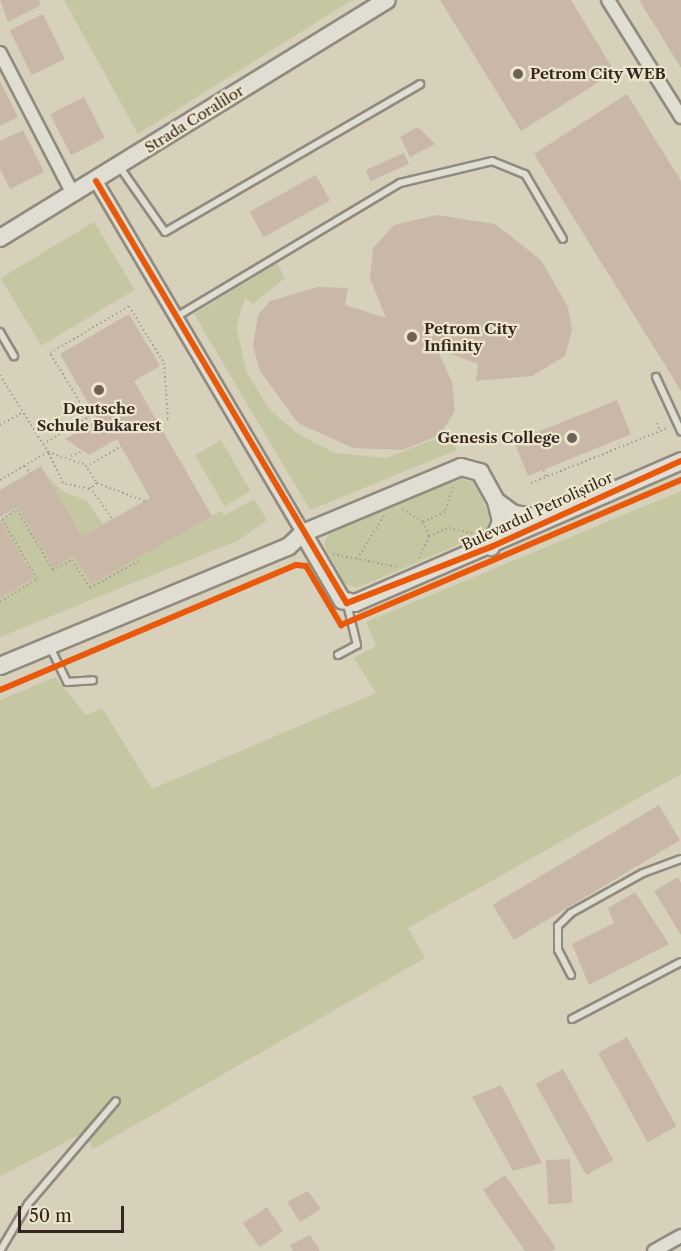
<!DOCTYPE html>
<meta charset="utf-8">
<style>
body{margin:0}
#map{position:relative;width:681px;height:1251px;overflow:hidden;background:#d7d1bc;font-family:"Libre Caslon Text",serif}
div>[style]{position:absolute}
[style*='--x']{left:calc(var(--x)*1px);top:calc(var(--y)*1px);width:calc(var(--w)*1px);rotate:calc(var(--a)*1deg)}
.green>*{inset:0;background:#c4c7a1;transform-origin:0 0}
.building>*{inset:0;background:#c9b8a7;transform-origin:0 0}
.path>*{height:2px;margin-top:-1px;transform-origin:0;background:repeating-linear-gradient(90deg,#a39f97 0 1.5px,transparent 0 4.5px)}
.roads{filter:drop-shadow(2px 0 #918b7f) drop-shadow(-2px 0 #918b7f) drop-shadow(0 2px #918b7f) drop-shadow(0 -2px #918b7f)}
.lane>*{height:6px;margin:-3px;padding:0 3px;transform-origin:3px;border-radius:3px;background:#e0ddd3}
.street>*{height:12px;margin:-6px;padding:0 6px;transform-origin:6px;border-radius:6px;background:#e0ddd3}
.secondary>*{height:16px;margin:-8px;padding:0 8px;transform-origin:8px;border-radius:8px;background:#e0ddd3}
.cycleway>*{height:6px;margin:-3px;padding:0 3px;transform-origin:3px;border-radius:3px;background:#e8590c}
.dots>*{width:16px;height:16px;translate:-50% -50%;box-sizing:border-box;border:3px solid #ede5cc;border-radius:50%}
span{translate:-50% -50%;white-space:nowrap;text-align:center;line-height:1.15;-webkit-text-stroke:4.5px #ede5cc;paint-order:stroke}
.poi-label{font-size:15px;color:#352620;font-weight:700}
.left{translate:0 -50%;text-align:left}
.right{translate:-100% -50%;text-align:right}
.street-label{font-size:15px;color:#352620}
.scale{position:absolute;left:18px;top:1206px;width:106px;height:27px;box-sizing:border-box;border:3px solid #352620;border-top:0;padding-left:8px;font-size:18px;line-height:21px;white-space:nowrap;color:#352620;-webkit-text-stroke:4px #ede5cc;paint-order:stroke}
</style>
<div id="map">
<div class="green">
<i style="clip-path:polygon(64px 0,352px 0,138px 134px)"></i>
<i style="left:94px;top:222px;width:79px;height:109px;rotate:59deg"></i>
<i style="clip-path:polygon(277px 263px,285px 278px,253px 304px,245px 298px,236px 327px,247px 373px,270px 410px,298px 434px,335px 453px,386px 458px,446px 435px,457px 450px,310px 510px,194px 314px)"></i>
<i style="left:221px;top:440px;width:59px;height:30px;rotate:60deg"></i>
<i style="clip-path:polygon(47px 476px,62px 491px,86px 500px,103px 524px,82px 536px)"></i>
<i style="clip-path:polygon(462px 478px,474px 483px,490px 517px,486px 533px,357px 588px,345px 584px,324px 545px,328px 534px)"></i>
<i style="clip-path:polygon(681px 491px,681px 774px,408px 928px,425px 958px,93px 1149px,83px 1133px,0 1176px,0 700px,55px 677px,86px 715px,102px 708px,152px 789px,376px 693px,354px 658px,376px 646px,366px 622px)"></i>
<i style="clip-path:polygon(254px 499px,267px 520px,239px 540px,0 637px,0 598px,34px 577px,0 520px,17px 507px,54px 568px,74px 556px,91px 584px,220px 511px,225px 515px)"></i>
</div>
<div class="building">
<i style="clip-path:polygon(0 0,39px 0,41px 5px,8px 22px)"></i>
<i style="clip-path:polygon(440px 0,571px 0,615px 72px,521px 131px)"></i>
<i style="clip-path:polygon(639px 0,681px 0,681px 68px)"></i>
<i style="left:43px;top:14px;width:50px;height:37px;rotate:64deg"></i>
<i style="clip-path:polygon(0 81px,18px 117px,0 126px)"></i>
<i style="clip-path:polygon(627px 94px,681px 181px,681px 391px,534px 154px)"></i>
<i style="left:84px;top:97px;width:46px;height:38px;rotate:63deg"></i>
<i style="clip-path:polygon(418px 127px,435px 144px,410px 157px,400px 137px)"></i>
<i style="clip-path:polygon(23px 130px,44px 172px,10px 189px,0 169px,0 141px)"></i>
<i style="left:404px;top:153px;width:12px;height:42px;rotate:66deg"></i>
<i style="left:316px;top:175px;width:29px;height:76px;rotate:61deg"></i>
<i style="clip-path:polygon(437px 215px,495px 224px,541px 260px,568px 307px,572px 330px,565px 356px,532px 376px,476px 381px,478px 364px,437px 349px,452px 382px,455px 411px,440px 435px,403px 450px,353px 448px,298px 423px,260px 371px,253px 346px,258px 315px,270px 301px,318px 287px,348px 288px,345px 305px,386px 318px,370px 278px,373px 248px,394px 225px)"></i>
<i style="clip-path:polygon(129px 314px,160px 366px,134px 381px,212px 516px,91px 584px,74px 556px,54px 568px,17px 507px,0 517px,0 490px,41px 466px,82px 536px,150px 498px,117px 439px,89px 455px,65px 439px,98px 420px,60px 354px)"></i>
<i style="left:617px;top:400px;width:37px;height:111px;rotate:68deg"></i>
<i style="clip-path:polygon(0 520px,34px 577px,0 598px)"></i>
<i style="left:659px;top:805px;width:41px;height:194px;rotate:59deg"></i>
<i style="clip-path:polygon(678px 877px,681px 883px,681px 935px,654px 891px)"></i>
<i style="clip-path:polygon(635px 892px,669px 944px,589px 985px,572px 944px,614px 923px,608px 908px)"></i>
<i style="left:627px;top:1037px;width:102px;height:33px;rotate:61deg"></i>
<i style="left:563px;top:1069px;width:104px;height:31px;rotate:61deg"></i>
<i style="clip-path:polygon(501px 1085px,542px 1163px,513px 1171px,472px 1097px)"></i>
<i style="left:570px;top:1159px;width:44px;height:24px;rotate:87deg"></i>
<i style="clip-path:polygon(505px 1175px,556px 1248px,552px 1251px,525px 1251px,483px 1190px)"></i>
<i style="clip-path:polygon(308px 1191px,321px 1209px,300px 1222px,287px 1202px)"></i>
<i style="left:267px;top:1207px;width:29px;height:29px;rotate:56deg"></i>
<i style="clip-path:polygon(310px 1235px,320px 1251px,293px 1251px,290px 1245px)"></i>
</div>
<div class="path">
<i style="--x:0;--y:375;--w:91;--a:58.1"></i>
<i style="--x:48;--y:452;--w:56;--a:149.7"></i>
<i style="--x:657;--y:423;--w:9;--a:69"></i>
<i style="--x:0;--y:425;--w:26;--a:-29"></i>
<i style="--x:43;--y:444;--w:53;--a:-30.4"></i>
<i style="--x:89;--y:417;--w:75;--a:-121.4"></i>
<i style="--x:50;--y:353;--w:92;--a:-30.7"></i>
<i style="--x:129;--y:306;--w:67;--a:58.4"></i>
<i style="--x:164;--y:363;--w:56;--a:85.9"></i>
<i style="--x:168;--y:419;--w:9;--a:148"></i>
<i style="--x:48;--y:452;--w:39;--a:19"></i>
<i style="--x:85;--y:465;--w:22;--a:56"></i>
<i style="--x:97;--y:483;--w:10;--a:143"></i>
<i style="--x:89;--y:489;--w:27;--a:-167"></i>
<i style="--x:63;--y:483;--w:34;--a:-116"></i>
<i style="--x:71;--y:456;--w:13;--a:-23"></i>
<i style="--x:25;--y:466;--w:9;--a:54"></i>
<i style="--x:86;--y:467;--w:41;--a:-31"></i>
<i style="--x:544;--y:470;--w:7;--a:74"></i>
<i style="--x:97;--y:483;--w:51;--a:20.6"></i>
<i style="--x:531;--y:483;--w:148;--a:-21.9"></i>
<i style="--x:90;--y:487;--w:39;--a:55"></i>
<i style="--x:453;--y:487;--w:26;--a:108"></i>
<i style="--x:445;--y:512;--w:24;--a:156"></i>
<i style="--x:423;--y:522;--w:15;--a:67"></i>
<i style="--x:429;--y:536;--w:22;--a:-22"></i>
<i style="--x:449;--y:528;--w:27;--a:13"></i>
<i style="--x:402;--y:509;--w:25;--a:32"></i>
<i style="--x:333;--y:554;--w:66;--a:11.3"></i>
<i style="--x:419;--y:558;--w:24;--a:-66"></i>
<i style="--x:357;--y:559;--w:51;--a:-57.9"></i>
<i style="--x:0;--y:602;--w:44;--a:-31.9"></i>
<i style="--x:37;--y:579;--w:69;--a:-120.3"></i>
<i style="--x:2;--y:519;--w:17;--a:-31"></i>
<i style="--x:17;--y:510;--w:70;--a:59"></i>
<i style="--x:53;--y:570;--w:21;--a:-28"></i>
<i style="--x:72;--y:560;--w:33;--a:57"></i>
<i style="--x:90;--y:588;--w:56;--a:-28.9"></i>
</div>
<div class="roads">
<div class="lane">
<i style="--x:119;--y:166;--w:80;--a:55.1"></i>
<i style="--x:165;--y:232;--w:295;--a:-30.1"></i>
<i style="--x:176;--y:317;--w:261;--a:-30.9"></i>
<i style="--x:400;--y:183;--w:95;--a:-13.4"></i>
<i style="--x:492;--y:161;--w:35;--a:22"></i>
<i style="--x:525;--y:174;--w:75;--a:59.7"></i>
<i style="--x:0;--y:332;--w:28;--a:60"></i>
<i style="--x:656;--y:377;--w:60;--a:65.2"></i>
<i style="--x:50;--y:647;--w:39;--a:64"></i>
<i style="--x:67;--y:682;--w:26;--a:-4"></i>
<i style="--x:338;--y:655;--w:21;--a:-28"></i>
<i style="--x:357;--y:645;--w:42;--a:-103.7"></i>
<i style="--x:571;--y:975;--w:28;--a:-117"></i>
<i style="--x:558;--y:950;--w:24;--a:-90"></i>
<i style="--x:558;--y:926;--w:18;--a:-45"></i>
<i style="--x:571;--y:913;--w:82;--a:-29.1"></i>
<i style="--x:643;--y:873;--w:40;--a:-20.2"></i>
<i style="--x:572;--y:1019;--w:123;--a:-27.6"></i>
<i style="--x:0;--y:1251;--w:55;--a:-59.2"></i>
<i style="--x:28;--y:1204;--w:135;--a:-49.5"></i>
</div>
<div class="street">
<i style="--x:608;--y:0;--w:138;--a:58"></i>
<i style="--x:0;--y:53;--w:159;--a:62.6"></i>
<i style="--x:96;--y:181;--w:408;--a:59.5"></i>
<i style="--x:654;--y:1251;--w:31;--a:-29"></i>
</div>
<div class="secondary">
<i style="--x:0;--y:238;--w:454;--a:-31.6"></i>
<i style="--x:496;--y:501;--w:22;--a:36"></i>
<i style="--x:514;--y:514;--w:30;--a:8"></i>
<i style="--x:303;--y:533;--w:78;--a:59.8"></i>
<i style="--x:342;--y:600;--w:13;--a:13"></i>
<i style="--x:355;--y:603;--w:356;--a:-23.5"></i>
<i style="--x:0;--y:666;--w:312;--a:-22.5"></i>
<i style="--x:288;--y:547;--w:21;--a:-43"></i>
<i style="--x:303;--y:533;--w:171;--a:-22.7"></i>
<i style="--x:461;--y:467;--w:20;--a:15"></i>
<i style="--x:480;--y:472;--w:33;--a:61"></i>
<i style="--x:496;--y:501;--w:21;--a:76"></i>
<i style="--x:501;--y:521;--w:28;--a:111"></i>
</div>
</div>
<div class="cycleway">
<i style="--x:96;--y:181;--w:491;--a:59.3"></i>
<i style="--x:347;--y:603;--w:155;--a:-21.3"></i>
<i style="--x:491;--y:547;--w:209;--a:-24.4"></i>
<i style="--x:0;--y:690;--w:321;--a:-22.9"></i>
<i style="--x:296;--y:565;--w:10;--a:6"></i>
<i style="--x:306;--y:566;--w:69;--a:59.3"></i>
<i style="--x:341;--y:625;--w:370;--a:-23.1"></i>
</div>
<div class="dots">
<i style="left:518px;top:74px;background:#6e6257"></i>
<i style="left:412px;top:337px;background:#6e6257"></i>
<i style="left:99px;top:390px;background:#6e6257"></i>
<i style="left:572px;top:438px;background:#6e6257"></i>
</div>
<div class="poi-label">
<span class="left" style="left:530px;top:74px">Petrom City WEB</span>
<span class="left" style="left:424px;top:337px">Petrom City<br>Infinity</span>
<span style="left:99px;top:417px">Deutsche<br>Schule Bukarest</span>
<span class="right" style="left:560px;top:438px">Genesis College</span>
</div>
<div class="street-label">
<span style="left:194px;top:119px;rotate:-32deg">Strada Coralilor</span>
<span style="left:537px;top:511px;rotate:-25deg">Bulevardul Petroliștilor</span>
</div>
<div class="scale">50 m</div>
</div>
